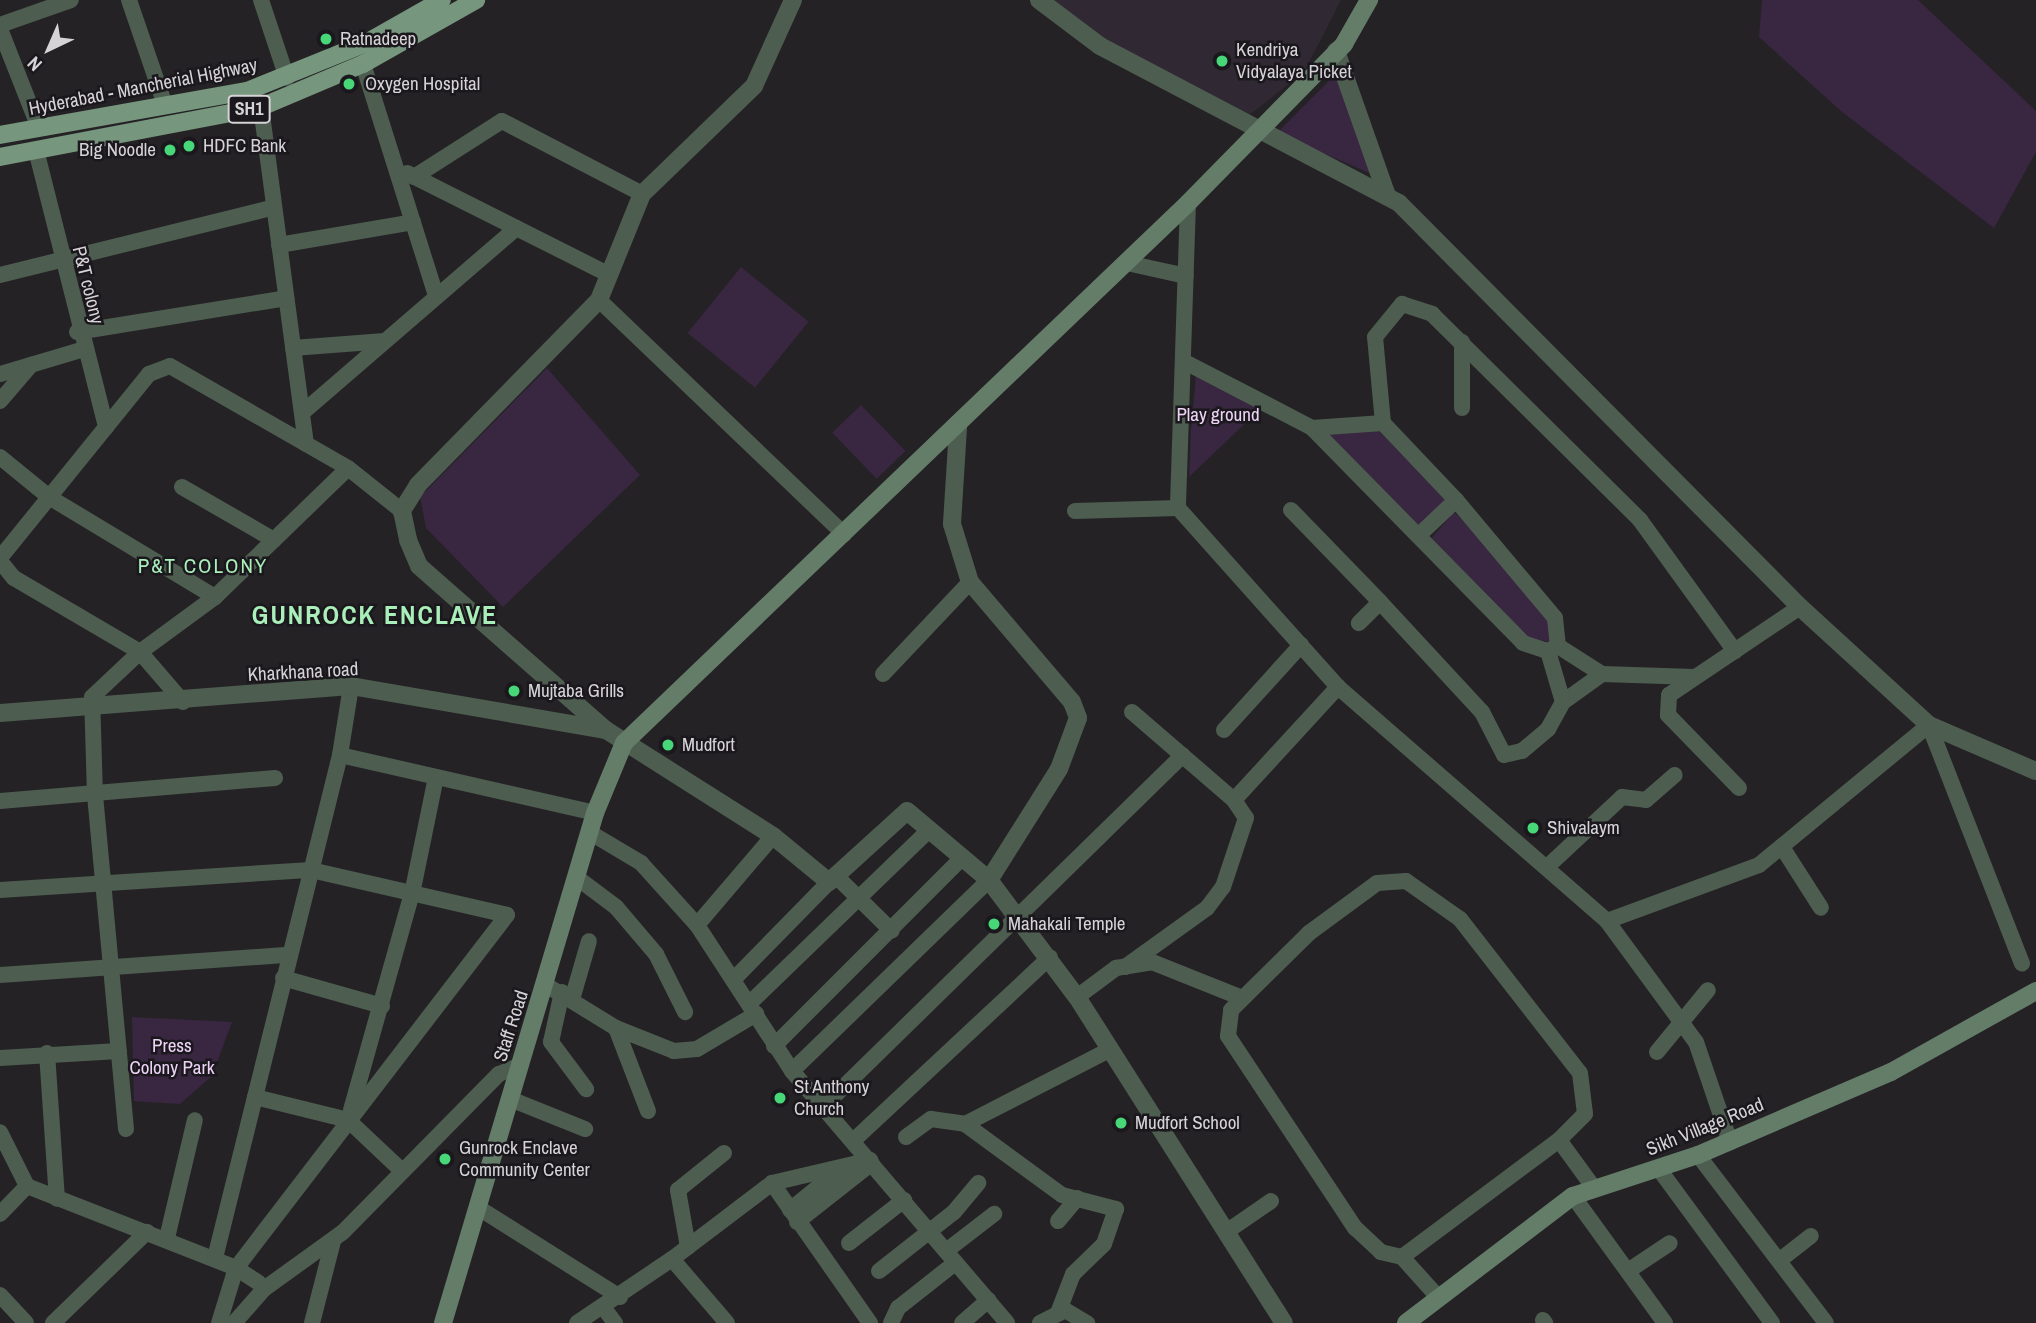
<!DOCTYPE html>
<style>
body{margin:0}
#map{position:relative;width:2036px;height:1323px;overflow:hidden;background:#252226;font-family:"Archivo Narrow",sans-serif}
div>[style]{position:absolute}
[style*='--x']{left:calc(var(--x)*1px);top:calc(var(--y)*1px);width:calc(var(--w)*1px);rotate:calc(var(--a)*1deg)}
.built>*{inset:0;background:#302933}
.green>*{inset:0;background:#392640;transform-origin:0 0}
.minor>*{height:16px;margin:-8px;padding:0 8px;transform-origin:8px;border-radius:8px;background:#4d5d50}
.tertiary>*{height:18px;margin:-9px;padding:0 9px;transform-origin:9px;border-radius:9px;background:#4d5d50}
.secondary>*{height:18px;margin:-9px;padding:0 9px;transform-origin:9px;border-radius:9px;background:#647d69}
.primary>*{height:18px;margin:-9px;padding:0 9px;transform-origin:9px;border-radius:9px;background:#76967d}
.dots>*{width:19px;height:19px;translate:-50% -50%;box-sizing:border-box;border:4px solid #1b181d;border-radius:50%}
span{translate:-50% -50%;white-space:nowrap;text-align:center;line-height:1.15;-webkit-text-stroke:5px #1b181d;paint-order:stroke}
.shield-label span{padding:2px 5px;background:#1b181d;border:2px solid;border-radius:5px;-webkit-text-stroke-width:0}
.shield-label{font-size:18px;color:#d6d3d6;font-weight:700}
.poi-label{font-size:19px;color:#d6d3d6}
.left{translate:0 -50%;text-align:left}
.right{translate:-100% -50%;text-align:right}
.street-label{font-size:19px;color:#d6d3d6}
.park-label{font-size:19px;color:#edd4f7}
.neighbourhood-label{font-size:21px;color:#aaeeba;letter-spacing:2px}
.district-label{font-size:26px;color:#aaeeba;font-weight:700;letter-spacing:2px}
.north{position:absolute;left:14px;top:14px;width:70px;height:70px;-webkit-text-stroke:5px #1b181d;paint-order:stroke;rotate:224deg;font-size:19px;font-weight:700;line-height:28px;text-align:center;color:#d6d3d6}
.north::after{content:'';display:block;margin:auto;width:24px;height:32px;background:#d6d3d6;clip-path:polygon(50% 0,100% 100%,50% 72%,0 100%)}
</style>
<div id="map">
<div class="built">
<i style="clip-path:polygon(1045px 0,1341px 0,1304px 72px,1248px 116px,1114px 51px)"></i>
</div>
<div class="green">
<i style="clip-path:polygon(1762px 0,1918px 0,2036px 111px,2036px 152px,1994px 228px,1842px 112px,1759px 37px)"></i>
<i style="clip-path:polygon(1335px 75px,1374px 175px,1277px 133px)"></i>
<i style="left:741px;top:267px;width:87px;height:85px;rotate:39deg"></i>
<i style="clip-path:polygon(547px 368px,640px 475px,503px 607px,426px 528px,420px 497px)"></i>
<i style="clip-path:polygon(1196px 374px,1260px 409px,1189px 477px,1191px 431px)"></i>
<i style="left:861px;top:405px;width:64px;height:40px;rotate:46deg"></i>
<i style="clip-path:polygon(1380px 430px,1446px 500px,1419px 526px,1324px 432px)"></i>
<i style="clip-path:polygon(1454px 512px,1515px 570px,1552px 624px,1550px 642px,1527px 638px,1430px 540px)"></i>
<i style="clip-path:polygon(132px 1017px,232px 1022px,212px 1076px,180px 1104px,134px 1101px)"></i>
</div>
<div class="minor">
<i style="--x:129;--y:0;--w:111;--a:71.1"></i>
<i style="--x:261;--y:0;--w:82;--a:71.6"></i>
<i style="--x:0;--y:25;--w:75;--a:-19.4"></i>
<i style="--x:0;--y:29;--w:106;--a:68.5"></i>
<i style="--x:363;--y:64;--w:243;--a:72.5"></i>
<i style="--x:261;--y:107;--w:340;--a:82.4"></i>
<i style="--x:36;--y:150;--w:286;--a:75.8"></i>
<i style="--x:407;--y:173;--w:225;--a:26.7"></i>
<i style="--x:414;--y:177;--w:104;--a:-32.5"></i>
<i style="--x:502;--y:121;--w:158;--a:27.5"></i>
<i style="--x:1188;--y:203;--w:305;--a:91.9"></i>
<i style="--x:1178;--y:508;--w:240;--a:48.2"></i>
<i style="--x:1338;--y:687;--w:357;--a:41"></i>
<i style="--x:1607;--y:921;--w:150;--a:53.7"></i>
<i style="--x:1696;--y:1042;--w:106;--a:71.2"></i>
<i style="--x:279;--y:245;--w:136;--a:-9.7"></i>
<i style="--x:1127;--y:263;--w:60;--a:12.4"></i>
<i style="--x:0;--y:275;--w:282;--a:-13.9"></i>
<i style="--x:599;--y:300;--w:339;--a:43.7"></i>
<i style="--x:77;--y:332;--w:212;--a:-9.2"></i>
<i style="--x:293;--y:348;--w:92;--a:-4.4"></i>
<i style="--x:1183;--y:361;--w:145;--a:27.4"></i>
<i style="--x:1312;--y:428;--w:301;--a:45.5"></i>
<i style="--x:1523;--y:643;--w:26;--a:18"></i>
<i style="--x:0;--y:374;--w:84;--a:-16.5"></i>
<i style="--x:0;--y:401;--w:48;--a:-49.3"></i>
<i style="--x:1462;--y:408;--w:66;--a:-90"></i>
<i style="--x:302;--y:413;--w:283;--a:-40.8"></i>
<i style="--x:1383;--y:423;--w:86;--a:-95.3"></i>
<i style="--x:1375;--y:337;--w:43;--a:-50.7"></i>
<i style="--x:1402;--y:304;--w:32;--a:18"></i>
<i style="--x:1432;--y:314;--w:293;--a:44.7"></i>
<i style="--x:1640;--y:520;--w:162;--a:54.1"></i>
<i style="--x:1312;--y:428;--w:71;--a:-4"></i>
<i style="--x:1383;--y:423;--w:106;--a:46.5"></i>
<i style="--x:1456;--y:500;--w:52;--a:136.5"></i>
<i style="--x:0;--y:457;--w:63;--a:39.2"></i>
<i style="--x:49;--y:497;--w:194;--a:31.1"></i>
<i style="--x:182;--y:487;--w:106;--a:29.9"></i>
<i style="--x:1456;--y:500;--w:154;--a:50"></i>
<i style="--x:1555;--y:618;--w:28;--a:84"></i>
<i style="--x:1291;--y:510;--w:128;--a:45.9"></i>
<i style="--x:1380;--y:602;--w:30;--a:135"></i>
<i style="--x:1075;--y:511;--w:103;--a:-1.7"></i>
<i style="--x:0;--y:558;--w:237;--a:-51"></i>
<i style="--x:149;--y:374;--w:22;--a:-21"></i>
<i style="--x:170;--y:366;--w:205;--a:29.8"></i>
<i style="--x:0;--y:561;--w:22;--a:51"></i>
<i style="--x:14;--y:578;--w:146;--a:30.4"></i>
<i style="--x:140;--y:652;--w:66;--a:49.3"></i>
<i style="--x:1380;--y:602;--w:150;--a:47.2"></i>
<i style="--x:1482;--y:712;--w:48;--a:62.9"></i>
<i style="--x:1504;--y:755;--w:18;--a:-13"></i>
<i style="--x:1522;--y:751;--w:34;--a:-40"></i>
<i style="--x:1548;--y:729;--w:31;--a:-61"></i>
<i style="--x:1563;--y:702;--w:48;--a:-35.7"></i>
<i style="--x:883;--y:674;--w:127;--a:-46.6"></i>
<i style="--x:1563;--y:702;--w:53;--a:-106.4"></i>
<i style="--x:1548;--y:651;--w:11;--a:-27"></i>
<i style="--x:1558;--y:646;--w:52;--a:32.5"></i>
<i style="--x:1602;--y:674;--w:92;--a:1.9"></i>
<i style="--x:1132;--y:712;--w:135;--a:40.8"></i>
<i style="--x:1234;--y:800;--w:154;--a:-47.4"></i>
<i style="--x:1224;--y:730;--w:115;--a:-47.8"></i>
<i style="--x:340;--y:755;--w:262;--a:12.8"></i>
<i style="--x:1739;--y:788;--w:102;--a:-134.2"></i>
<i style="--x:1668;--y:715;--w:20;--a:-87"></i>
<i style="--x:1669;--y:695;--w:158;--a:-33.9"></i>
<i style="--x:0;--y:801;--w:276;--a:-4.8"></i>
<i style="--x:589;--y:832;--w:61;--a:30.8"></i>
<i style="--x:641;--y:863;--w:84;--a:47.9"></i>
<i style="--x:697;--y:925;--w:174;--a:56.9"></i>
<i style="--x:792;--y:1071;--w:331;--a:49.5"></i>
<i style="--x:1782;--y:847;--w:72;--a:57.4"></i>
<i style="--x:1547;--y:867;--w:103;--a:-43"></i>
<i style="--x:1622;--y:797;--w:24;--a:7"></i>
<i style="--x:1646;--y:800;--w:38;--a:-41"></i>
<i style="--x:836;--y:876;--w:78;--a:44.5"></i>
<i style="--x:576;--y:877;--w:50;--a:36.9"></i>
<i style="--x:616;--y:907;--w:62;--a:49.6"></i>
<i style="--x:656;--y:954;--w:65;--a:63.4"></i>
<i style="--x:0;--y:890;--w:312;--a:-3.7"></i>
<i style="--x:311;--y:870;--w:201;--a:12.9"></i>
<i style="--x:507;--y:915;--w:445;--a:127.5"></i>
<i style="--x:236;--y:1268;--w:225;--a:-158.6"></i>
<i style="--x:27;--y:1186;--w:60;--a:-116.6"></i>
<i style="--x:1607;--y:921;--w:162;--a:-20.2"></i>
<i style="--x:1759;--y:865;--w:220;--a:-39.5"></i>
<i style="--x:1929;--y:725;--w:256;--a:68.7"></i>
<i style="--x:697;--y:925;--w:117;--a:-49.5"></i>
<i style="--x:1125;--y:967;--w:101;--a:-35.7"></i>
<i style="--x:1207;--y:908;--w:26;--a:-53"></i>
<i style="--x:1223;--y:887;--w:73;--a:-71.6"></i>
<i style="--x:1246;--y:818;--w:22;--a:-124"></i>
<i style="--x:0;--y:975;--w:289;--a:-4"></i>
<i style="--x:283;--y:978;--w:103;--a:15.8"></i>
<i style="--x:734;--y:979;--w:136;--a:-45.6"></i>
<i style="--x:546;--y:985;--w:82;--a:31.6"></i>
<i style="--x:616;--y:1028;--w:89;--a:68.9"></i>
<i style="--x:562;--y:992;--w:51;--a:102.4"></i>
<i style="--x:551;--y:1042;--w:59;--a:53.3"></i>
<i style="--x:573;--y:996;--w:57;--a:-73.8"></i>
<i style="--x:1077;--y:997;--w:49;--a:-36.6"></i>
<i style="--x:1116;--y:968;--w:36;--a:-9"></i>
<i style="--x:1152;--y:962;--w:97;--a:21.8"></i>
<i style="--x:750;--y:1003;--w:249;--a:-44"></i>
<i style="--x:616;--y:1028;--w:62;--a:21.6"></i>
<i style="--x:674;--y:1051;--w:23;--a:-5"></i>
<i style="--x:697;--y:1049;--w:69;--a:-30.7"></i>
<i style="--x:774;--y:1046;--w:267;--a:-45"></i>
<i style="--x:1657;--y:1052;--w:80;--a:-50.6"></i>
<i style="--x:47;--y:1053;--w:146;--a:86.1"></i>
<i style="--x:0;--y:1058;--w:119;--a:-3.4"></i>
<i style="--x:792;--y:1071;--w:274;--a:-44.1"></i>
<i style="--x:255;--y:1097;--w:96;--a:13.9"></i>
<i style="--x:348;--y:1120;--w:73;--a:43.3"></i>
<i style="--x:510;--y:1099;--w:81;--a:21.8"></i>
<i style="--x:823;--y:1107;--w:503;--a:-44.36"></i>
<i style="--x:351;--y:1110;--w:230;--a:-74.3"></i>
<i style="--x:413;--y:889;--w:114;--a:-78.4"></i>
<i style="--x:965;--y:1124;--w:164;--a:-27.2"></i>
<i style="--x:126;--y:1129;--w:334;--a:-95.3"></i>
<i style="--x:95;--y:796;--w:99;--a:-91.7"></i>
<i style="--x:92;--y:697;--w:66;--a:-43.2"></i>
<i style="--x:140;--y:652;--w:93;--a:-36.3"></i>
<i style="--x:215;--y:597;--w:185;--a:-44.1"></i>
<i style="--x:348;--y:468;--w:69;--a:38.5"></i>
<i style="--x:906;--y:1137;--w:31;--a:-36"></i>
<i style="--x:931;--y:1119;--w:34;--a:8"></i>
<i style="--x:965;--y:1124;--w:120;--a:36.2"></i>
<i style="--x:1062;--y:1195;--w:56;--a:14.5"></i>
<i style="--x:1116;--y:1209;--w:37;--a:109"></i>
<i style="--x:1104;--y:1244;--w:43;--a:135.9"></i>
<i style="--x:1073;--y:1274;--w:39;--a:111"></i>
<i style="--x:854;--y:1140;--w:268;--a:-43"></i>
<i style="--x:1559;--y:1140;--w:59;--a:53.9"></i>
<i style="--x:1698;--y:1155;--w:211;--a:52.7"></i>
<i style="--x:1659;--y:1169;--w:191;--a:53.7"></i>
<i style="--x:1573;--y:1196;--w:157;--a:54.1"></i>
<i style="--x:477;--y:1207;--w:169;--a:32.2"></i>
<i style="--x:790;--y:1210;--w:63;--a:-39.2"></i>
<i style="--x:0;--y:1214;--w:39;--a:-46"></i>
<i style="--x:1058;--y:1221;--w:30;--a:-50"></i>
<i style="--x:797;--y:1222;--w:95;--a:-38.2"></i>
<i style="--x:1229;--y:1230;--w:51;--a:-34.6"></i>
<i style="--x:167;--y:1238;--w:121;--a:-76.7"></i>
<i style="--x:849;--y:1243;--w:70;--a:-38"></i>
<i style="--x:688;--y:1247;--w:58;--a:-100"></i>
<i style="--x:678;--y:1190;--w:59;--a:-38.8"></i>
<i style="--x:946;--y:1251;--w:61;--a:-37.6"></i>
<i style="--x:1402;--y:1257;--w:22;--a:-167"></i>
<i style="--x:1381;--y:1252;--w:35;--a:-137"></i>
<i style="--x:1355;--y:1228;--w:230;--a:-123.5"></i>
<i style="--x:1228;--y:1036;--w:26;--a:-83"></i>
<i style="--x:1231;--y:1010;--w:110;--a:-44.6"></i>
<i style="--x:1309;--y:933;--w:84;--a:-36.3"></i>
<i style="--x:1377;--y:883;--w:29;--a:-4"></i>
<i style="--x:1406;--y:881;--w:66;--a:35.1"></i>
<i style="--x:1460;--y:919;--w:195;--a:52.1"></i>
<i style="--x:1580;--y:1073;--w:41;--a:83"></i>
<i style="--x:1585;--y:1114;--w:37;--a:135"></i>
<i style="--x:1559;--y:1140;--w:196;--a:143.3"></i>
<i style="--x:1402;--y:1257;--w:52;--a:48.1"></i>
<i style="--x:215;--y:1258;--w:518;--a:-76.04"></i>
<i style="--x:340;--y:755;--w:70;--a:-80.9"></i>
<i style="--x:1780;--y:1260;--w:39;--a:-38"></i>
<i style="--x:879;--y:1271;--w:95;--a:-38.2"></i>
<i style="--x:954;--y:1212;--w:38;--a:-50"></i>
<i style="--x:1628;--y:1271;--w:50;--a:-33.7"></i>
<i style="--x:0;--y:1295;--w:38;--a:47"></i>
<i style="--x:603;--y:1307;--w:20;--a:53"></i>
<i style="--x:1543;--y:1320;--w:4;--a:56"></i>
<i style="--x:53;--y:1323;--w:131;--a:-44.1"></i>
<i style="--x:219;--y:1323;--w:58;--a:-72.8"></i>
<i style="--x:236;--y:1268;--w:27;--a:33"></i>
<i style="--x:234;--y:1323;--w:45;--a:-48.6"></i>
<i style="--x:264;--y:1289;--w:97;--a:-35.8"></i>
<i style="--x:343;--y:1232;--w:222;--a:-45.4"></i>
<i style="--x:499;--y:1074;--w:23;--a:-23"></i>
<i style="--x:312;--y:1323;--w:85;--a:-75.6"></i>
<i style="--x:577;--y:1323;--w:115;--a:-34"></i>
<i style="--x:727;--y:1323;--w:84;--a:-130.7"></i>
<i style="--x:672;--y:1259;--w:126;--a:-37.2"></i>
<i style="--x:870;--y:1323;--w:171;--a:-125"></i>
<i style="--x:772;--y:1183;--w:101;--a:-13.2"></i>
<i style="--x:891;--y:1323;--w:17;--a:-65"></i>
<i style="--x:898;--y:1308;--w:73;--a:-38.3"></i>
<i style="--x:962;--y:1323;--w:35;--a:-41"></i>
<i style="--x:1040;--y:1323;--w:28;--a:-27"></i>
<i style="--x:1065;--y:1310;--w:26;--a:31"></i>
</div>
<div class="tertiary">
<i style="--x:793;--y:0;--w:94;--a:114.4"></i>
<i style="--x:754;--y:86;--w:156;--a:136"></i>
<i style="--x:642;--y:194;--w:114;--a:112.1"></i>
<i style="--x:599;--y:300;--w:259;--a:134.4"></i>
<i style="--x:418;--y:485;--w:31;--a:122"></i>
<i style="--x:402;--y:511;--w:30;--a:78"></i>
<i style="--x:408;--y:540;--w:28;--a:67"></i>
<i style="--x:419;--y:566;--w:249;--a:41.3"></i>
<i style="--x:606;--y:730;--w:198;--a:32.4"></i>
<i style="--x:773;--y:836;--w:72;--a:39.4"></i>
<i style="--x:829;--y:882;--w:105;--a:-42.3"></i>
<i style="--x:907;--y:811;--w:107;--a:40.1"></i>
<i style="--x:989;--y:880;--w:146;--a:53.1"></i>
<i style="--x:1077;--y:997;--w:386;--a:57.6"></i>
<i style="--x:1039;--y:0;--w:76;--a:37"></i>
<i style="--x:1100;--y:46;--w:338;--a:27.7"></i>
<i style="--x:1399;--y:203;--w:569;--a:45.21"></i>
<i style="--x:1800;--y:607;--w:175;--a:42.5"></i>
<i style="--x:1929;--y:725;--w:116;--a:23.3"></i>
<i style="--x:1336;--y:51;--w:154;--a:70.6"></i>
<i style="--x:958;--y:428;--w:96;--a:93.6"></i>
<i style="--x:952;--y:524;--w:61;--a:72.8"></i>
<i style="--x:970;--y:582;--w:157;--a:49.6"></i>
<i style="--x:1072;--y:702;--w:17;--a:69"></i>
<i style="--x:1078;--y:718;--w:54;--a:110.4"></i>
<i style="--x:1059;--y:769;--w:131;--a:122.2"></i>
<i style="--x:0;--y:713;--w:352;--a:-4.4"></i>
<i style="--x:351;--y:686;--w:259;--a:9.8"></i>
</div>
<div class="secondary">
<i style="--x:443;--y:1323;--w:532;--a:-73.4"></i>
<i style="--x:595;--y:813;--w:76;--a:-67.5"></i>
<i style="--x:624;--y:743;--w:781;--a:-43.75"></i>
<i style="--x:1188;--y:203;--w:223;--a:-45.5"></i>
<i style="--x:1344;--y:44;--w:51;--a:-60.4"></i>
<i style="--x:1406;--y:1323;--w:210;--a:-37.3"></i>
<i style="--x:1573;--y:1196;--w:132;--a:-18.2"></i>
<i style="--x:1698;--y:1155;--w:210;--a:-23.3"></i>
<i style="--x:1891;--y:1072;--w:166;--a:-29.2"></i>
</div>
<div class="primary">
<i style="--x:0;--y:135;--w:251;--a:-10.1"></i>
<i style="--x:247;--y:91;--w:128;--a:-22"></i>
<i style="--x:366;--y:43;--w:87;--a:-29.5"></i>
<i style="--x:0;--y:157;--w:266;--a:-10.8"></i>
<i style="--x:261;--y:107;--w:111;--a:-22.9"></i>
<i style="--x:363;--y:64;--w:130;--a:-29.5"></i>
</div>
<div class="dots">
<i style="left:326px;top:39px;background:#47d779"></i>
<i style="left:1222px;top:61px;background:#47d779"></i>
<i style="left:349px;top:84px;background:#47d779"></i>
<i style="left:189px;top:146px;background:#47d779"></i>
<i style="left:170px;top:150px;background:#47d779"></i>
<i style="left:514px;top:691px;background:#47d779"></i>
<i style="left:668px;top:745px;background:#47d779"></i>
<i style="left:1533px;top:828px;background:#47d779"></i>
<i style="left:994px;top:924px;background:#47d779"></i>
<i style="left:780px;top:1098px;background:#47d779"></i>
<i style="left:1121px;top:1123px;background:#47d779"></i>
<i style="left:445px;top:1159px;background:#47d779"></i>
</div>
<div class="shield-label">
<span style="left:249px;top:109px">SH1</span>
</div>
<div class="poi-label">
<span class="left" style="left:340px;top:39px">Ratnadeep</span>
<span class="left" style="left:1236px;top:61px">Kendriya<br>Vidyalaya Picket</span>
<span class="left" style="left:365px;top:84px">Oxygen Hospital</span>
<span class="left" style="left:203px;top:146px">HDFC Bank</span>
<span class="right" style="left:156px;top:150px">Big Noodle</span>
<span class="left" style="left:528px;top:691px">Mujtaba Grills</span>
<span class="left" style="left:682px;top:745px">Mudfort</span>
<span class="left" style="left:1547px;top:828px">Shivalaym</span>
<span class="left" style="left:1008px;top:924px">Mahakali Temple</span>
<span class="left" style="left:794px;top:1098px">St Anthony<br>Church</span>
<span class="left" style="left:1135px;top:1123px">Mudfort School</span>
<span class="left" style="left:459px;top:1159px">Gunrock Enclave<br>Community Center</span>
</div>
<div class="street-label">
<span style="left:143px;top:87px;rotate:-11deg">Hyderabad - Mancherial Highway</span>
<span style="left:88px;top:285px;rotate:76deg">P&amp;T colony</span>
<span style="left:303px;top:672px;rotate:-3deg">Kharkhana road</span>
<span style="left:511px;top:1026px;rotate:-72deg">Staff Road</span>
<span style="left:1705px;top:1127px;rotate:-22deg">Sikh Village Road</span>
</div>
<div class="park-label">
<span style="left:1218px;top:415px">Play ground</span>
<span style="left:172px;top:1057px">Press<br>Colony Park</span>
</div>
<div class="neighbourhood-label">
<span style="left:203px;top:566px">P&amp;T COLONY</span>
</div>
<div class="district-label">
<span style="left:375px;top:615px">GUNROCK ENCLAVE</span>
</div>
<div class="north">N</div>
</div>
